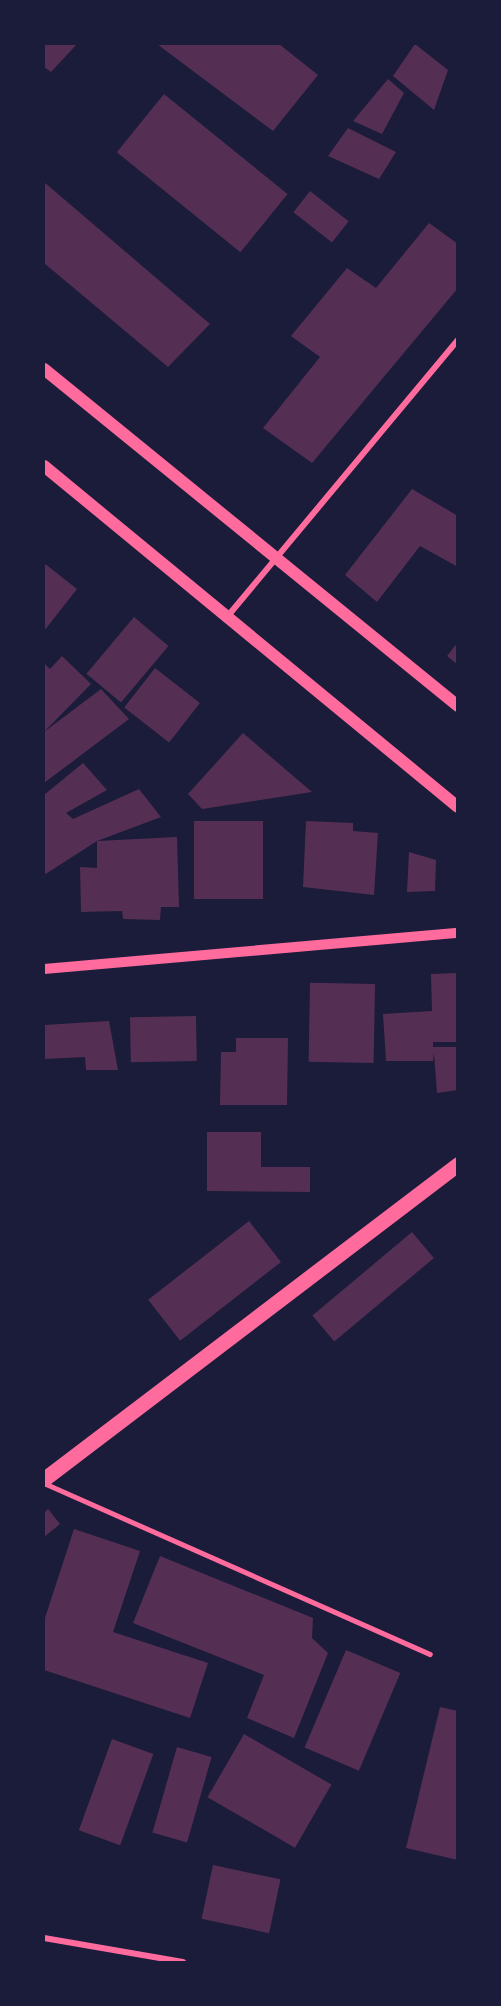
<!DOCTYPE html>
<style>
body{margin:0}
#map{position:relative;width:501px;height:2006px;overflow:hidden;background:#1b1b3a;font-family:Roboto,sans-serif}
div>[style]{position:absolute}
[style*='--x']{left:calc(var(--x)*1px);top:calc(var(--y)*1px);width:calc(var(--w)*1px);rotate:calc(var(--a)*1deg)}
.building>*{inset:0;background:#542f53;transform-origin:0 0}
.service>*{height:4.5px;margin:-2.25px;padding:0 2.25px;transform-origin:2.25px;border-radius:2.25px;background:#ff6b9d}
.minor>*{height:6px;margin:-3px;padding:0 3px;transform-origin:3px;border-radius:3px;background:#ff6b9d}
.tertiary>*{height:10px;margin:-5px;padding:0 5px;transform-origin:5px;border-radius:5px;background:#ff6b9d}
.secondary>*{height:12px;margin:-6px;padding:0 6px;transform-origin:6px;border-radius:6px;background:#ff6b9d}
.primary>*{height:15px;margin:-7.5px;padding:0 7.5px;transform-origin:7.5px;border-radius:7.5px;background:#ff6b9d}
span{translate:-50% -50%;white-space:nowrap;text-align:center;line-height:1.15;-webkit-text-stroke:4.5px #1b1b3a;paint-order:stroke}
.frame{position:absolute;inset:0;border:45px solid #1b1b3a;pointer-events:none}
</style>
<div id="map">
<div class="building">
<i style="clip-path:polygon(44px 44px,77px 44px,51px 72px,44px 67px)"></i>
<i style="clip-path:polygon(157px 44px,279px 44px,318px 75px,273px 131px)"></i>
<i style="clip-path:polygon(415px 44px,448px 70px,434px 110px,393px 76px)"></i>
<i style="clip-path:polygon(388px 79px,404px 93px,382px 134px,353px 121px)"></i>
<i style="left:164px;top:94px;width:159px;height:75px;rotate:39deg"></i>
<i style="clip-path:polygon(348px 128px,396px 152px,379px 179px,328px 156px)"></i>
<i style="clip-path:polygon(44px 182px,210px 324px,168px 367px,44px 263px)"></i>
<i style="left:310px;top:191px;width:49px;height:27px;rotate:38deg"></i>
<i style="clip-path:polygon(429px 223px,458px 244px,458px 288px,312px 463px,263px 428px,320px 357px,291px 336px,347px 268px,376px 288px)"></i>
<i style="clip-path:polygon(412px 489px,458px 516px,458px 567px,420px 546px,377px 602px,345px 575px)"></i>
<i style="clip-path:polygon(44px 563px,77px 589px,44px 631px)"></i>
<i style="left:134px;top:617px;width:45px;height:74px;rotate:40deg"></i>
<i style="clip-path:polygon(458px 642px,458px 665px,447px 656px)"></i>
<i style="clip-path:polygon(62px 656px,91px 684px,44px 732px,101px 689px,129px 719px,44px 783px,44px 663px,50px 669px)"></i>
<i style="left:155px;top:668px;width:57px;height:50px;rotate:38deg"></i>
<i style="clip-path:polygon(243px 733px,312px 792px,202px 809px,188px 794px)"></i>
<i style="clip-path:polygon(83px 763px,107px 790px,66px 813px,73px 819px,139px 789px,161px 817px,97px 841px,44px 875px,44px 795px)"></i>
<i style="left:263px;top:821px;width:78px;height:69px;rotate:90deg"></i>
<i style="clip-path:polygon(306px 821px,353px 823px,353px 831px,378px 833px,374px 895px,303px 887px)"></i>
<i style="clip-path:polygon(177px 837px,179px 907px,161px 907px,160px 920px,123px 919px,122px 911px,81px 912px,80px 867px,97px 868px,97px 841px)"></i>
<i style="clip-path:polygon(409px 852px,436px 860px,435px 891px,407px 892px)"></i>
<i style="clip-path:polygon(458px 973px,458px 1042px,433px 1042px,433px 1047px,458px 1047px,458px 1090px,437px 1093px,434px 1053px,433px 1061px,386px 1061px,383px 1014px,432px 1011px,431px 974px)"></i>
<i style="left:375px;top:984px;width:79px;height:65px;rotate:91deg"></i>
<i style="left:196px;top:1016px;width:45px;height:66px;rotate:89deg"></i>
<i style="clip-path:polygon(109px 1021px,118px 1070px,86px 1070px,85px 1057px,44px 1059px,44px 1025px)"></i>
<i style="clip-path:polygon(236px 1038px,288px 1038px,287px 1105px,220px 1105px,221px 1052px,236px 1052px)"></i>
<i style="clip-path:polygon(207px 1132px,261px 1132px,261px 1167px,310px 1167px,310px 1192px,207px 1191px)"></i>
<i style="left:249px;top:1221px;width:52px;height:128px;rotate:52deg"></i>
<i style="left:412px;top:1232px;width:34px;height:130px;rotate:50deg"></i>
<i style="clip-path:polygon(48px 1509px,60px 1524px,44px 1537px,44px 1513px)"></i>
<i style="clip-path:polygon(74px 1529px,140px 1551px,113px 1632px,208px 1663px,190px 1718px,44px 1670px,44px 1621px)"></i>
<i style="clip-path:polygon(160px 1556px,313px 1618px,312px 1638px,328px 1653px,294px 1738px,247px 1718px,264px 1675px,133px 1623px)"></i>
<i style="left:346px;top:1650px;width:59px;height:106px;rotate:23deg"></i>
<i style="clip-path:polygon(440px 1707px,458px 1711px,458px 1860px,406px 1848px)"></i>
<i style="left:244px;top:1734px;width:101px;height:73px;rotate:30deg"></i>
<i style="left:112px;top:1739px;width:44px;height:97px;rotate:20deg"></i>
<i style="left:177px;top:1747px;width:36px;height:89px;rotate:16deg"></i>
<i style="left:213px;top:1865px;width:69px;height:55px;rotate:12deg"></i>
</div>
<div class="service">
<i style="--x:44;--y:1483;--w:422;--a:23.9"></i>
</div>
<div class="minor">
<i style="--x:227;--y:617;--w:361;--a:-50.2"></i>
<i style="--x:44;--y:1938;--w:141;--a:9.8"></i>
</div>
<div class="tertiary">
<i style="--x:44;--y:969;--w:416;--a:-5"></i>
</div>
<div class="secondary">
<i style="--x:44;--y:369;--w:534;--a:39.15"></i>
<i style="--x:44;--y:466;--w:536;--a:39.48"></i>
</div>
<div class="primary">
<i style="--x:44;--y:1479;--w:520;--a:-37.27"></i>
</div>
<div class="frame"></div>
</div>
